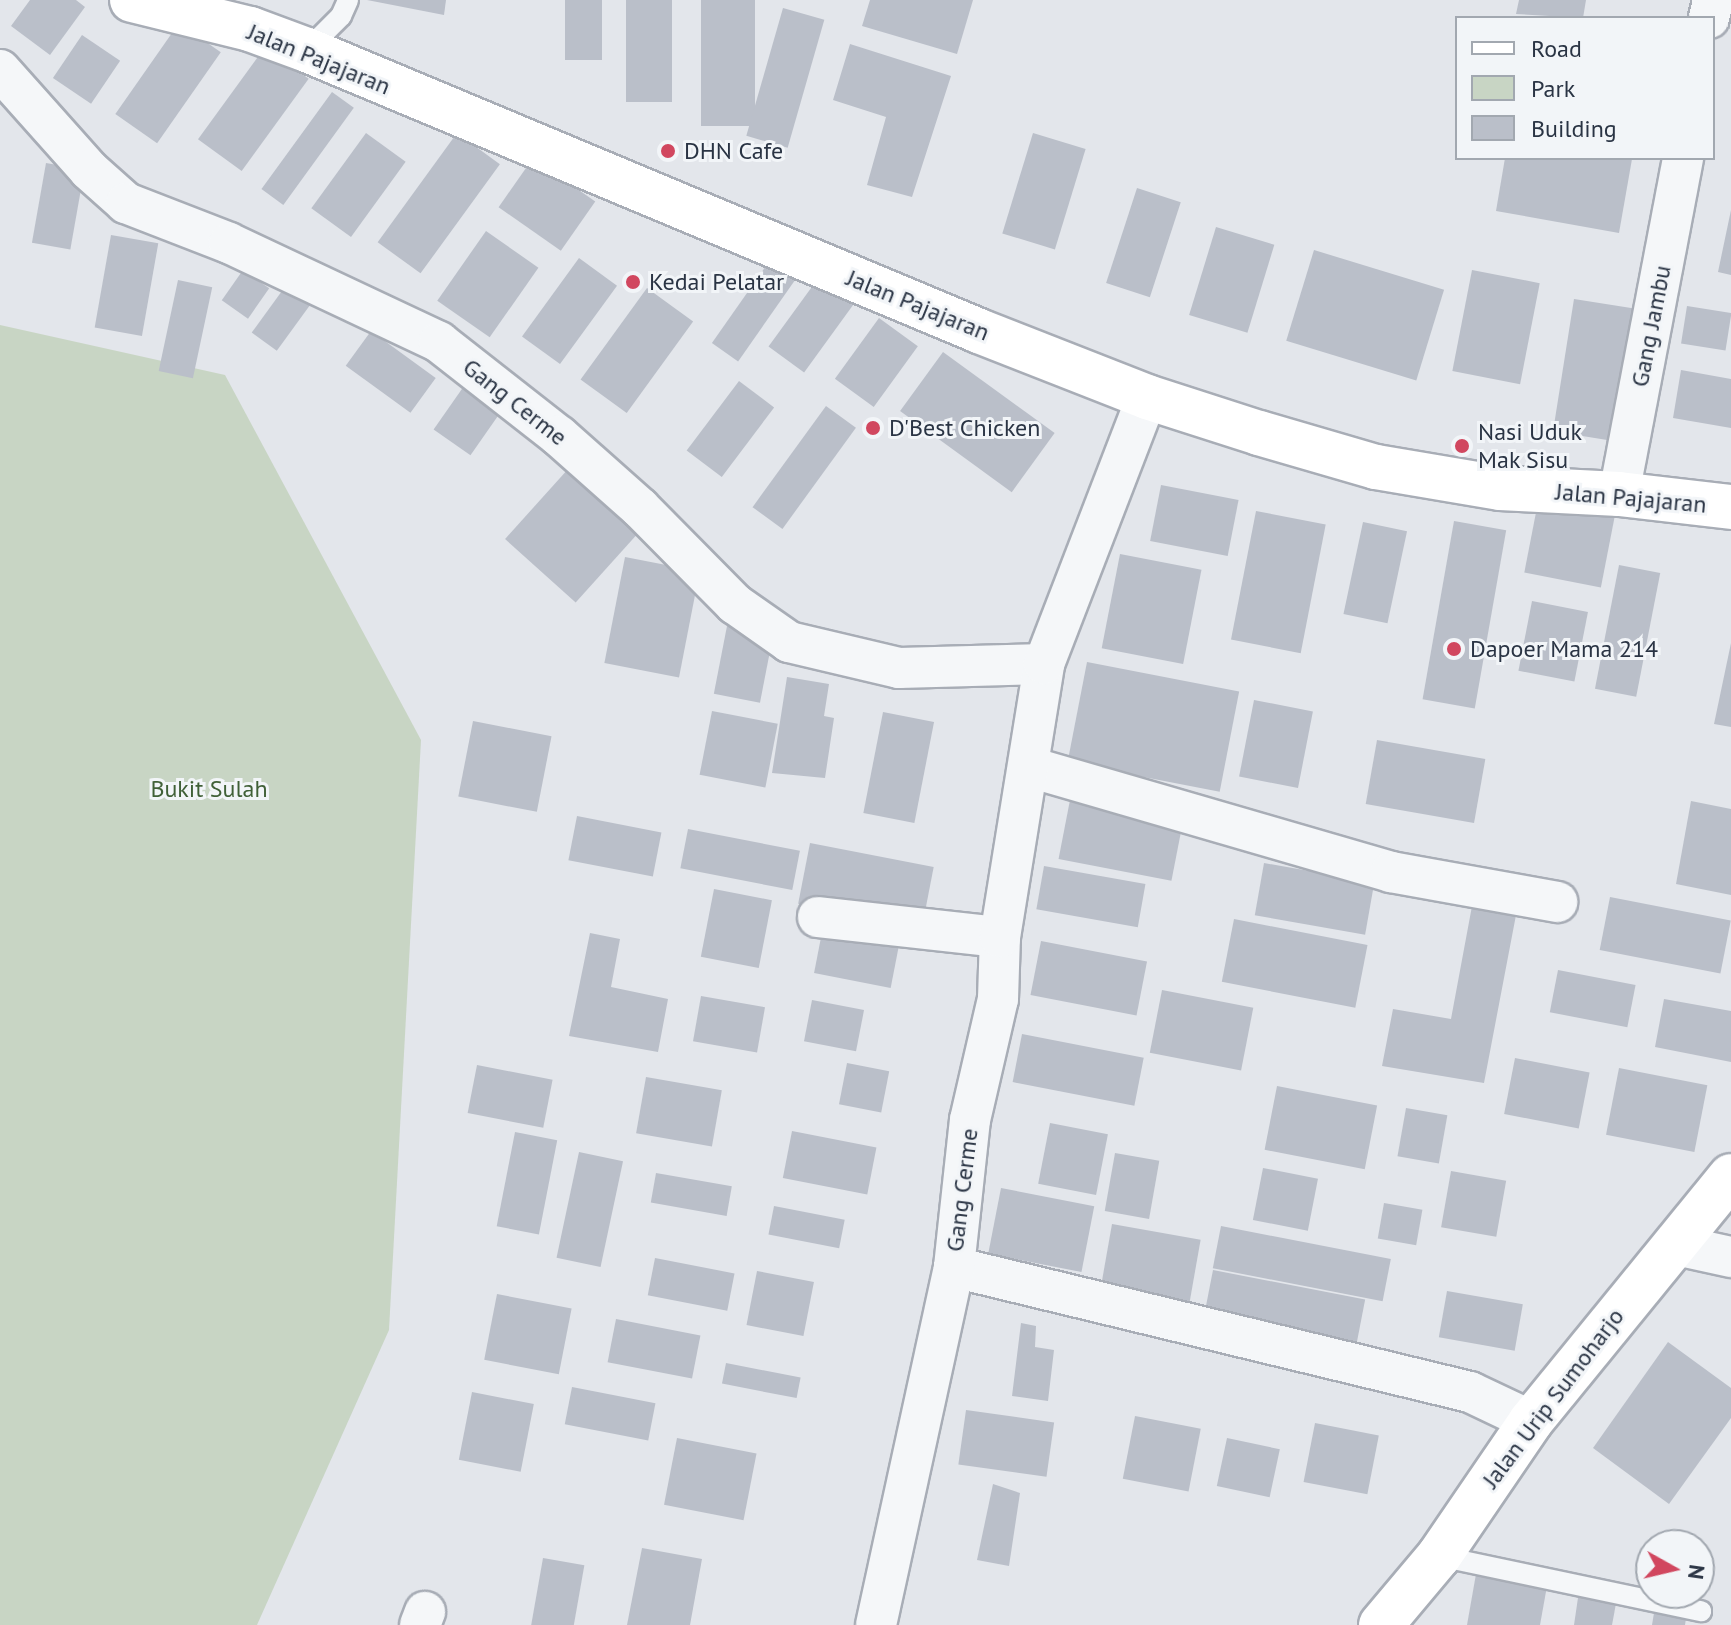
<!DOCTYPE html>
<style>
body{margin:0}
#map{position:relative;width:1731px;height:1625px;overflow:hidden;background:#e3e6eb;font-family:"PT Sans",sans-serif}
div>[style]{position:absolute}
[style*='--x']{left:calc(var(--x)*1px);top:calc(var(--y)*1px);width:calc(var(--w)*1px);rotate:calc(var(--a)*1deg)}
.green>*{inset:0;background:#c8d5c4}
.building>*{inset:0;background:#babfc9;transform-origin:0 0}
.roads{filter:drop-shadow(2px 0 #a8adb6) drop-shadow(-2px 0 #a8adb6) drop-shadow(0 2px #a8adb6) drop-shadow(0 -2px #a8adb6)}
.service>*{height:20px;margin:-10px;padding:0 10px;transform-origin:10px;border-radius:10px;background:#f5f7f9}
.minor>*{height:40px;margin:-20px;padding:0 20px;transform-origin:20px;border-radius:20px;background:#f5f7f9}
.secondary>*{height:44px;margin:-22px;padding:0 22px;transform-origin:22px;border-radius:22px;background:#fff}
.dots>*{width:22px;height:22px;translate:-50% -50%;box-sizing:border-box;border:4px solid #f2f5f8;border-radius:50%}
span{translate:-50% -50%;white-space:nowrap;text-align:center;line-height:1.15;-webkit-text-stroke:6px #f2f5f8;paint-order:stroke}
.street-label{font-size:24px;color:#2a3444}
.poi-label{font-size:24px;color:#2a3444}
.left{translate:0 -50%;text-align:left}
.park-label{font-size:24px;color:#406037}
.legend{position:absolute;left:1455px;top:16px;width:260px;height:144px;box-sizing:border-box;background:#f2f5f8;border:2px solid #a2a8b0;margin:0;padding:10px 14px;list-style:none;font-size:24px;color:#2a3444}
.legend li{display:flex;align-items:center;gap:16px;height:40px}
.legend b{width:40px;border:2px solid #a2a8b0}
.north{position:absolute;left:1635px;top:1529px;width:80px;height:80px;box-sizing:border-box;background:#f2f5f8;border:2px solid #a2a8b0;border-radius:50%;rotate:98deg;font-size:22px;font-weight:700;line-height:32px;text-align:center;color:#2a3444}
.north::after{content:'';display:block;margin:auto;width:28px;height:36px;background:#d1475f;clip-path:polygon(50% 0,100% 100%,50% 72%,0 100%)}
</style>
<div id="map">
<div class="green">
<i style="clip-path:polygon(0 325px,225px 375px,421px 740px,389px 1330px,257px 1625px,0 1625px)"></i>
</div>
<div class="building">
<i style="clip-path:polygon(30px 0,76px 0,85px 7px,50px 55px,11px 26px)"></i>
<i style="clip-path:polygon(367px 0,446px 0,444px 15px)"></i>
<i style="left:565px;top:0;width:37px;height:60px"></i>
<i style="left:626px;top:0;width:46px;height:102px"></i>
<i style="left:701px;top:0;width:54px;height:126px"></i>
<i style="clip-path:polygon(870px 0,973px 0,957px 54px,862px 26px)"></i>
<i style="clip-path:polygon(1519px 0,1586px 0,1583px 18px,1516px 14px)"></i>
<i style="left:783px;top:8px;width:43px;height:133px;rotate:16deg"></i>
<i style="left:179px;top:23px;width:51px;height:111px;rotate:35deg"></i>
<i style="left:82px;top:35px;width:46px;height:52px;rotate:34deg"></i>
<i style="clip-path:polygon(850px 44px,951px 76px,912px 197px,867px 185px,886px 117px,833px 100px)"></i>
<i style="left:265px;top:47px;width:54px;height:114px;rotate:36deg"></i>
<i style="left:332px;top:92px;width:27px;height:120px;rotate:36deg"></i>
<i style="left:366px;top:133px;width:49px;height:93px;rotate:36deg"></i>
<i style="left:457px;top:133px;width:53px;height:135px;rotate:36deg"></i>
<i style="left:1033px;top:133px;width:55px;height:105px;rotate:17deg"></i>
<i style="left:533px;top:158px;width:76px;height:60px;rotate:35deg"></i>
<i style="clip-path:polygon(1505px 158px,1632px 159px,1619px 233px,1496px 211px)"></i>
<i style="left:46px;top:163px;width:39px;height:81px;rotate:10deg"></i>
<i style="left:1137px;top:188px;width:46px;height:100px;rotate:18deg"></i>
<i style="clip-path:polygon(1731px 210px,1731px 275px,1718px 272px)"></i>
<i style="left:1216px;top:227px;width:61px;height:92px;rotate:17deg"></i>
<i style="left:486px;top:231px;width:64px;height:85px;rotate:35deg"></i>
<i style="left:111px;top:235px;width:48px;height:94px;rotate:10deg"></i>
<i style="left:1314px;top:250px;width:136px;height:95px;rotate:17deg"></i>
<i style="left:775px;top:253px;width:32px;height:110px;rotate:35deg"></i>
<i style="left:579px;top:258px;width:47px;height:97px;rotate:36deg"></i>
<i style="left:243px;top:270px;width:32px;height:37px;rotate:35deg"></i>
<i style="left:1472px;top:270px;width:69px;height:103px;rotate:11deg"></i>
<i style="left:822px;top:273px;width:44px;height:91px;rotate:36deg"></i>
<i style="left:178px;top:280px;width:35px;height:93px;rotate:12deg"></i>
<i style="left:287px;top:284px;width:31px;height:60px;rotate:36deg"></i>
<i style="left:647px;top:288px;width:57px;height:113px;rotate:36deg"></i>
<i style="left:1574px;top:299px;width:61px;height:134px;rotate:9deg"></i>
<i style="left:1687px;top:306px;width:45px;height:38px;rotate:9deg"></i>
<i style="left:879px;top:318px;width:48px;height:75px;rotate:36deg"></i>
<i style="left:371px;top:331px;width:80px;height:43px;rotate:36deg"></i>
<i style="left:943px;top:352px;width:138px;height:73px;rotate:36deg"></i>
<i style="clip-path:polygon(1681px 370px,1731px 379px,1731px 428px,1673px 418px)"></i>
<i style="left:739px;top:381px;width:44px;height:87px;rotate:37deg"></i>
<i style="left:464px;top:386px;width:45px;height:53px;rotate:35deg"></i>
<i style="left:826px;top:406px;width:37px;height:125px;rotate:36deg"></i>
<i style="left:578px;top:458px;width:95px;height:109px;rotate:42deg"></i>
<i style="left:1161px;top:485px;width:79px;height:57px;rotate:11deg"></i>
<i style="left:1539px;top:497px;width:78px;height:77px;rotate:11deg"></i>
<i style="left:1256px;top:511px;width:71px;height:131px;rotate:11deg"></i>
<i style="left:1454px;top:521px;width:53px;height:181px;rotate:10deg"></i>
<i style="left:1363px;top:522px;width:45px;height:94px;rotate:12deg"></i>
<i style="left:1120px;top:554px;width:83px;height:96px;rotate:11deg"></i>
<i style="left:625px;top:557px;width:76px;height:108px;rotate:11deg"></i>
<i style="left:1619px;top:565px;width:42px;height:126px;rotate:11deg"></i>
<i style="left:1532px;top:601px;width:57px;height:71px;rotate:11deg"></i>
<i style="left:727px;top:626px;width:47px;height:69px;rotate:11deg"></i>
<i style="clip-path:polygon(1731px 643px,1731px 727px,1714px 724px)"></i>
<i style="left:1087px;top:662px;width:155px;height:102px;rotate:11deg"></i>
<i style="clip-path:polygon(787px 677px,829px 684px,824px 716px,834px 718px,825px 778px,772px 773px)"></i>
<i style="left:1254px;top:700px;width:60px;height:78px;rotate:11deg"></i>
<i style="left:712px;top:711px;width:67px;height:65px;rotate:11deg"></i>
<i style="left:883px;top:712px;width:52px;height:103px;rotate:11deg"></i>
<i style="left:473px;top:721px;width:80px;height:77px;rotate:11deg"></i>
<i style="left:1377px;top:740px;width:110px;height:65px;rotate:10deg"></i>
<i style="left:1070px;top:800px;width:115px;height:60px;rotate:11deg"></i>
<i style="clip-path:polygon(1691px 801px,1731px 809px,1731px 895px,1676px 884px)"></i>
<i style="left:577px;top:816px;width:86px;height:45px;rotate:11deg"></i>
<i style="left:688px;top:829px;width:114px;height:40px;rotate:11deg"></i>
<i style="left:810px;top:843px;width:126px;height:62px;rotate:11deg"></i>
<i style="left:1264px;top:863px;width:112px;height:53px;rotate:10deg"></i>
<i style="left:1044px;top:866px;width:103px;height:44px;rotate:10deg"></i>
<i style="left:714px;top:889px;width:59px;height:69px;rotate:11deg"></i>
<i style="left:1610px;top:897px;width:123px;height:54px;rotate:11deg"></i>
<i style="clip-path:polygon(1472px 906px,1516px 915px,1484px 1083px,1382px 1066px,1393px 1009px,1451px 1019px)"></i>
<i style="left:1234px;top:919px;width:136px;height:64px;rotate:11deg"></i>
<i style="left:824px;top:922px;width:78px;height:52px;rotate:11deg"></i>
<i style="clip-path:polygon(590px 933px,620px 939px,611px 987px,668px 999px,658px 1052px,569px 1036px)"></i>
<i style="left:1041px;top:941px;width:108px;height:55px;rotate:11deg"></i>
<i style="left:1558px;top:970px;width:79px;height:43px;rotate:11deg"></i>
<i style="left:1162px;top:990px;width:93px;height:64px;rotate:11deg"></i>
<i style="left:701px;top:996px;width:65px;height:46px;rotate:10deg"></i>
<i style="clip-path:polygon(1664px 999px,1731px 1011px,1731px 1062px,1655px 1047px)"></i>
<i style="left:812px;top:1000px;width:53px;height:42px;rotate:11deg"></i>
<i style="left:1022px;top:1034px;width:124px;height:49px;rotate:11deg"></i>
<i style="left:1515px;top:1058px;width:76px;height:57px;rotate:11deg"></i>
<i style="left:847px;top:1063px;width:43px;height:42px;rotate:11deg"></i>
<i style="left:477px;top:1065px;width:77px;height:49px;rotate:11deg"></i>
<i style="left:1619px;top:1068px;width:90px;height:68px;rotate:11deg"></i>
<i style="left:646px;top:1077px;width:77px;height:57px;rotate:10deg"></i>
<i style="left:1277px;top:1086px;width:102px;height:65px;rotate:11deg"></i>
<i style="left:1406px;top:1108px;width:42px;height:49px;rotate:10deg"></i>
<i style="left:1050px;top:1123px;width:59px;height:62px;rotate:11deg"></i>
<i style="left:792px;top:1131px;width:86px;height:48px;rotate:11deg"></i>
<i style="left:515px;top:1132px;width:43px;height:96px;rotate:11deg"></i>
<i style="left:579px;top:1152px;width:45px;height:108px;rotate:12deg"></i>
<i style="left:1115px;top:1153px;width:45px;height:59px;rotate:10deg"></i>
<i style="left:1263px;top:1168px;width:56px;height:53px;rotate:11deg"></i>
<i style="left:1451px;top:1171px;width:56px;height:57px;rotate:10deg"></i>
<i style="left:656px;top:1173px;width:77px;height:30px;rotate:10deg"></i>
<i style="left:1001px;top:1188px;width:95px;height:67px;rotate:11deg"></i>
<i style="left:1384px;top:1203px;width:39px;height:36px;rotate:10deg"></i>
<i style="left:774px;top:1206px;width:72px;height:29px;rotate:11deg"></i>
<i style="left:1112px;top:1224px;width:90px;height:63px;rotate:10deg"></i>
<i style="left:1221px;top:1226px;width:173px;height:43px;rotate:11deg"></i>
<i style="left:655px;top:1258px;width:81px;height:38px;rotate:11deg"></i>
<i style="left:1213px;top:1270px;width:155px;height:49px;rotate:11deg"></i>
<i style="left:757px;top:1271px;width:58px;height:55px;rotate:11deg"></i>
<i style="left:1447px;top:1291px;width:77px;height:47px;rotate:10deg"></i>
<i style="left:497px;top:1294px;width:76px;height:67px;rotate:11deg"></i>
<i style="left:616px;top:1319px;width:86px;height:44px;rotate:11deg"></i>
<i style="clip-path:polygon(1021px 1323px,1036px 1326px,1035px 1347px,1054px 1350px,1048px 1401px,1012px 1396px)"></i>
<i style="clip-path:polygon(1668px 1342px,1731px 1388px,1731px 1418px,1669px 1504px,1593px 1448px)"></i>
<i style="left:726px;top:1363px;width:76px;height:21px;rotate:11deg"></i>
<i style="left:572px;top:1387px;width:85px;height:38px;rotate:11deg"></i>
<i style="left:472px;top:1392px;width:63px;height:69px;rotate:11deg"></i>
<i style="left:966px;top:1410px;width:89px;height:55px;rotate:8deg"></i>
<i style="left:1135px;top:1416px;width:67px;height:64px;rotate:11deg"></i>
<i style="left:1315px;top:1423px;width:65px;height:60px;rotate:11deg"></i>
<i style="left:677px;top:1438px;width:81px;height:68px;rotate:11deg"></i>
<i style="left:1227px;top:1438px;width:54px;height:49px;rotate:12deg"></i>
<i style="clip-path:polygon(993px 1484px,1020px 1493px,1009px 1566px,977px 1560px)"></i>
<i style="clip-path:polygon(642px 1548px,702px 1559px,690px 1625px,627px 1625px)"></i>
<i style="left:543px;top:1558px;width:42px;height:68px;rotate:10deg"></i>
<i style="clip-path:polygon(1476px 1574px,1547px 1586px,1540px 1625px,1467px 1625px)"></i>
<i style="clip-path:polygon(1579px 1591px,1617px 1598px,1612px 1625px,1574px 1625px)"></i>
<i style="clip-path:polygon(1655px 1607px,1687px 1612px,1685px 1625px,1652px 1625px)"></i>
</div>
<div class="roads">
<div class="service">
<i style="--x:307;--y:50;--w:48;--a:-45"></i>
<i style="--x:341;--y:16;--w:17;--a:-66"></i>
<i style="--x:1439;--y:1556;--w:268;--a:11.9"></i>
</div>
<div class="minor">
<i style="--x:1709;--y:18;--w:18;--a:-77"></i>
<i style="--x:0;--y:70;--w:134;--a:48.3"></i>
<i style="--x:89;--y:170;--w:50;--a:41.7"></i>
<i style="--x:126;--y:203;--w:110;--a:21.2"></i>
<i style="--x:229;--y:243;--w:232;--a:25.2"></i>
<i style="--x:439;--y:342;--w:152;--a:38.1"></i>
<i style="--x:559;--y:436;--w:108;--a:41.6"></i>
<i style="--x:640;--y:508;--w:135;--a:45.3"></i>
<i style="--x:735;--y:604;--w:66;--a:35.1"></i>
<i style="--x:789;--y:642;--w:113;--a:13.3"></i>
<i style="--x:899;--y:668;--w:145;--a:-1.6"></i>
<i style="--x:1619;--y:494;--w:342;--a:-79.2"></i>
<i style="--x:1030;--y:767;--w:376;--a:16.2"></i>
<i style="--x:1391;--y:872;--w:169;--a:10.2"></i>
<i style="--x:818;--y:917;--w:183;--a:6.3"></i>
<i style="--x:1676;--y:1245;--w:56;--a:12.3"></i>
<i style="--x:954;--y:1267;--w:531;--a:13.62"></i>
<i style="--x:1470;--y:1392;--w:68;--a:25.4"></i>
<i style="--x:420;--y:1625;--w:14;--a:-69"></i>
<i style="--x:876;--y:1625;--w:366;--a:-77.7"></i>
<i style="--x:954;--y:1267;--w:148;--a:-83.8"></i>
<i style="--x:970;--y:1120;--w:124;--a:-77"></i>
<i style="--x:998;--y:999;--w:62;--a:-88.2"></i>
<i style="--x:1000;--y:937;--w:277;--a:-80.8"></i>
<i style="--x:1044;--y:664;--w:286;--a:-68.9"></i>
</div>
<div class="secondary">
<i style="--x:132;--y:0;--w:122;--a:13.8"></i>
<i style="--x:250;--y:29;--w:61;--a:20.2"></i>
<i style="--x:307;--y:50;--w:728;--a:22.69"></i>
<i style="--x:979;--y:331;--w:180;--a:21.4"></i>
<i style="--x:1147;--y:397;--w:118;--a:17.8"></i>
<i style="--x:1259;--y:433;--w:122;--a:16.2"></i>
<i style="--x:1376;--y:467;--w:126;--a:9.6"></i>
<i style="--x:1500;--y:488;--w:119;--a:2.9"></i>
<i style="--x:1619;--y:494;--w:113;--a:6.6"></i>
<i style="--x:1381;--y:1625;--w:90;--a:-50"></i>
<i style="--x:1439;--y:1556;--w:163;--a:-55.7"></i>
<i style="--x:1531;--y:1421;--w:316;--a:-50.8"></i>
</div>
</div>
<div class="dots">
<i style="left:668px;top:151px;background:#d1475f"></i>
<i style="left:633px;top:282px;background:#d1475f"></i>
<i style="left:873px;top:428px;background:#d1475f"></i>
<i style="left:1462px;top:446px;background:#d1475f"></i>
<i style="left:1454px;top:649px;background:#d1475f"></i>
</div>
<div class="street-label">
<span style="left:319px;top:59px;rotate:22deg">Jalan Pajajaran</span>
<span style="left:918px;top:305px;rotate:22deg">Jalan Pajajaran</span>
<span style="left:1651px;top:326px;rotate:-79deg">Gang Jambu</span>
<span style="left:515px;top:402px;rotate:38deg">Gang Cerme</span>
<span style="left:1631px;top:498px;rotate:5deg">Jalan Pajajaran</span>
<span style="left:962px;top:1190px;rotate:-83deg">Gang Cerme</span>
<span style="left:1553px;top:1398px;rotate:-53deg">Jalan Urip Sumoharjo</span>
</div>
<div class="poi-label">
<span class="left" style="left:684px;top:151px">DHN Cafe</span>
<span class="left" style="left:649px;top:282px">Kedai Pelatar</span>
<span class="left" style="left:889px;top:428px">D'Best Chicken</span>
<span class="left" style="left:1478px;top:446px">Nasi Uduk<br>Mak Sisu</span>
<span class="left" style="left:1470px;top:649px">Dapoer Mama 214</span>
</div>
<div class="park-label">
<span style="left:209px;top:789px">Bukit Sulah</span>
</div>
<ul class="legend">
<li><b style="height:10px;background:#fff"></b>Road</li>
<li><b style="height:22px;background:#c8d5c4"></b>Park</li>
<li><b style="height:22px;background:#babfc9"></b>Building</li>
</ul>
<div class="north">N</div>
</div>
